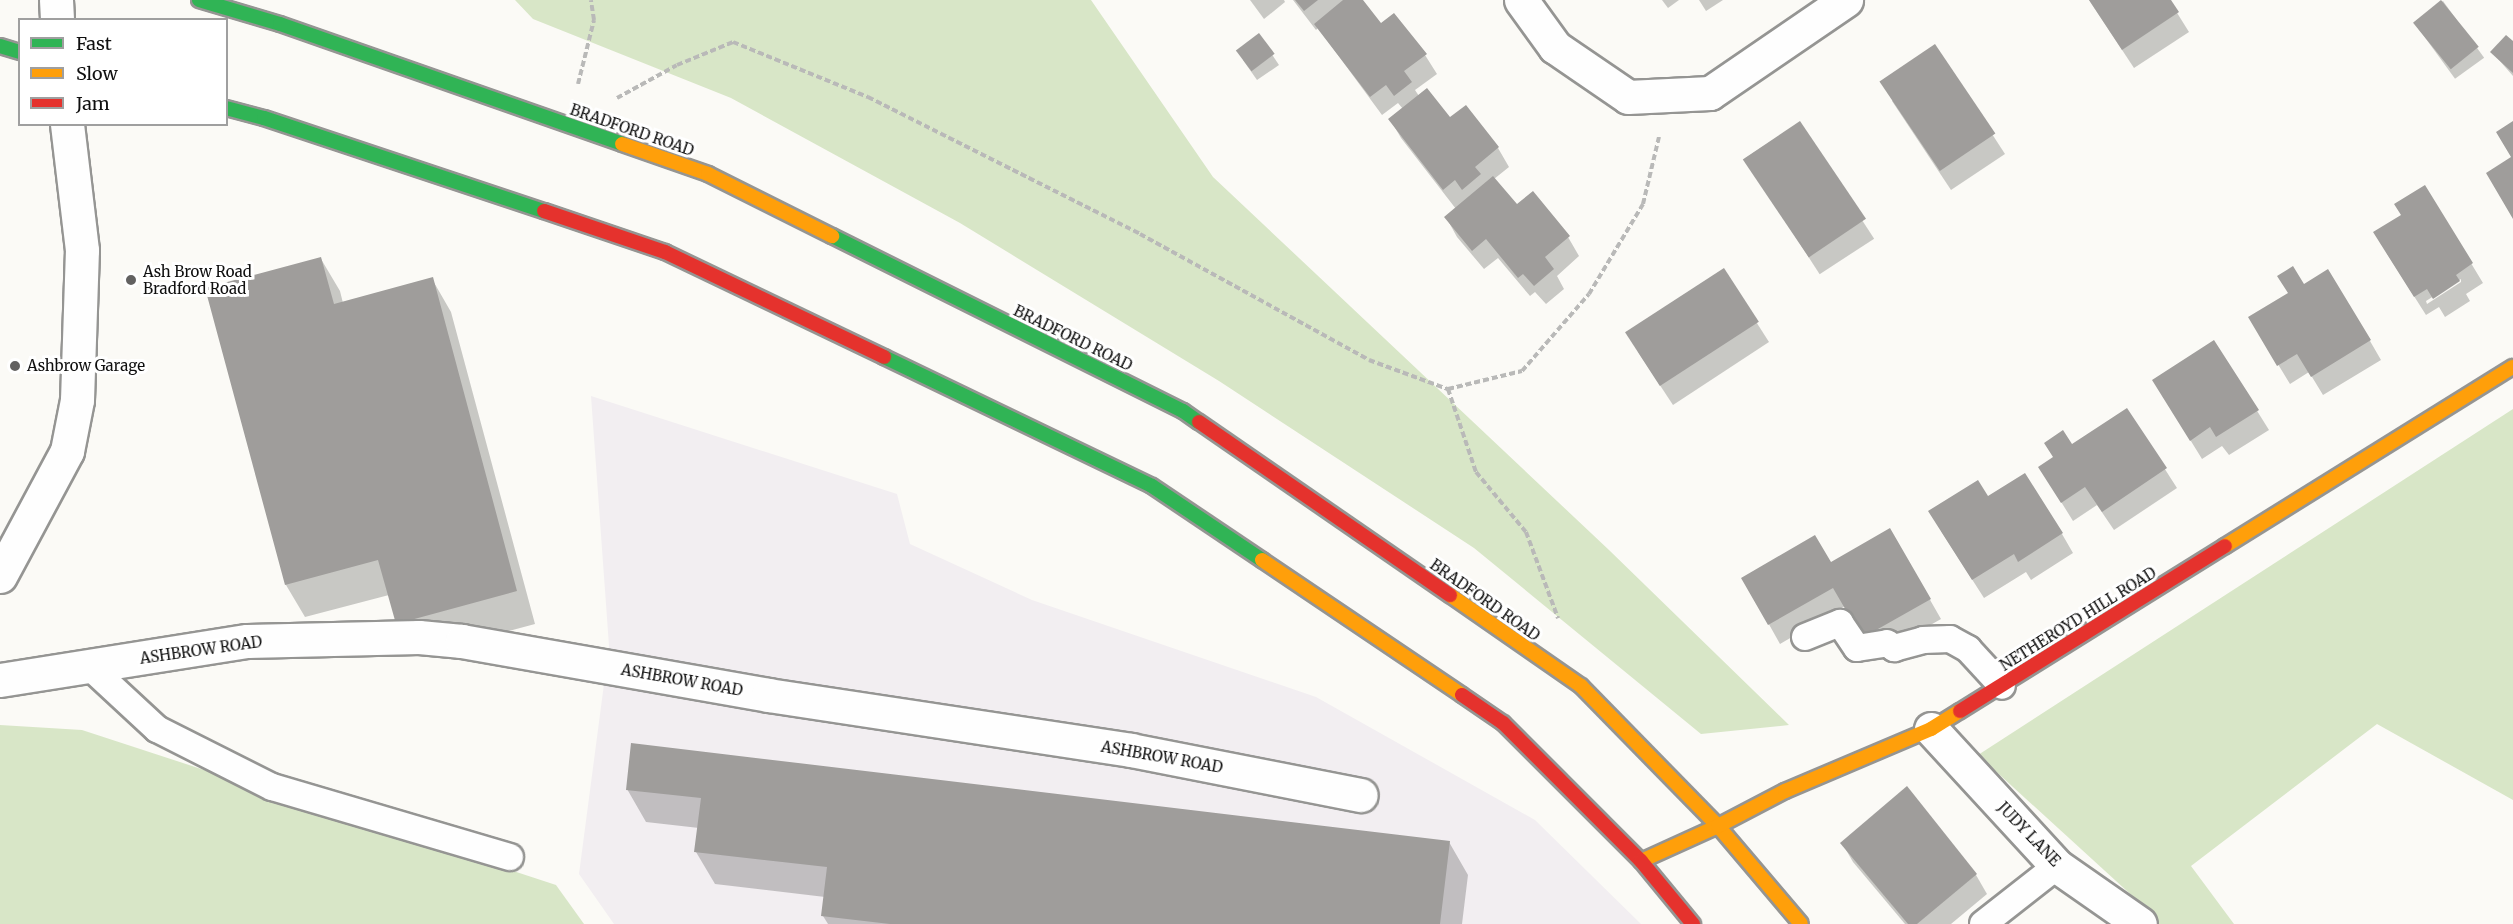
<!DOCTYPE html>
<style>
body{margin:0}
#map{position:relative;width:2513px;height:924px;overflow:hidden;background:#fbfaf6;font-family:Merriweather,serif}
div>[style]{position:absolute}
[style*='--x']{left:calc(var(--x)*1px);top:calc(var(--y)*1px);width:calc(var(--w)*1px);rotate:calc(var(--a)*1deg)}
.industrial>*{inset:0;background:#f2eef1}
.forest>*{inset:0;background:#d8e6c7}
.shadow>*{inset:0;background:#0003;transform-origin:0 0}
.building>*{inset:0;background:#9f9d9b;transform-origin:0 0}
.path>*{height:4px;margin-top:-2px;transform-origin:0;background:repeating-linear-gradient(90deg,#b9b9b8 0 6px,transparent 0 9px)}
.roads{filter:drop-shadow(2px 0 #959593) drop-shadow(-2px 0 #959593) drop-shadow(0 2px #959593) drop-shadow(0 -2px #959593)}
.lane>*{height:26px;margin:-13px;padding:0 13px;transform-origin:13px;border-radius:13px;background:#fefefe}
.street>*{height:33px;margin:-16.5px;padding:0 16.5px;transform-origin:16.5px;border-radius:16.5px;background:#fefefe}
.fast>*{height:14px;margin:-7px;padding:0 7px;transform-origin:7px;border-radius:7px;background:#30b455}
.slow>*{height:14px;margin:-7px;padding:0 7px;transform-origin:7px;border-radius:7px;background:#ff9f0a}
.jam>*{height:14px;margin:-7px;padding:0 7px;transform-origin:7px;border-radius:7px;background:#e5322d}
.dots>*{width:16px;height:16px;translate:-50% -50%;box-sizing:border-box;border:3px solid #fff;border-radius:50%}
span{translate:-50% -50%;white-space:nowrap;text-align:center;line-height:1.15;-webkit-text-stroke:6px #fff;paint-order:stroke}
.street-label{font-size:15px;color:#0f0f0f}
.poi-label{font-size:15px;color:#0f0f0f}
.left{translate:0 -50%;text-align:left}
.legend{position:absolute;left:18px;top:18px;width:210px;height:108px;box-sizing:border-box;background:#fff;border:2px solid #9f9f9f;margin:0;padding:8px 10px;list-style:none;font-size:18px;color:#0f0f0f}
.legend li{display:flex;align-items:center;gap:12px;height:30px}
.legend b{width:30px;border:2px solid #9f9f9f}
</style>
<div id="map">
<div class="industrial">
<i style="clip-path:polygon(591px 396px,897px 494px,910px 544px,1032px 600px,1316px 697px,1535px 820px,1641px 924px,614px 924px,579px 874px,609px 646px)"></i>
</div>
<div class="forest">
<i style="clip-path:polygon(515px 0,1091px 0,1213px 177px,1609px 550px,1789px 725px,1701px 734px,1474px 548px,1219px 381px,960px 223px,731px 98px,533px 19px)"></i>
<i style="clip-path:polygon(2513px 409px,2513px 800px,2377px 724px,2191px 866px,2234px 924px,2130px 924px,2139px 902px,1978px 755px)"></i>
<i style="clip-path:polygon(0 725px,82px 730px,556px 885px,584px 924px,0 924px)"></i>
</div>
<div class="shadow">
<i style="clip-path:polygon(1250px 0,1284px 0,1285px 2px,1264px 19px)"></i>
<i style="clip-path:polygon(1293px 0,1362px 0,1381px 25px,1425px 55px,1437px 74px,1415px 90px,1419px 96px,1450px 119px,1466px 107px,1498px 148px,1509px 167px,1494px 179px,1517px 207px,1568px 237px,1579px 256px,1557px 276px,1564px 289px,1546px 304px,1535px 292px,1530px 296px,1498px 258px,1484px 269px,1457px 237px,1446px 217px,1456px 209px,1401px 138px,1390px 119px,1403px 109px,1398px 103px,1382px 115px,1318px 28px,1316px 30px)"></i>
<i style="clip-path:polygon(1662px 0,1679px 0,1668px 8px)"></i>
<i style="clip-path:polygon(1699px 0,1723px 0,1706px 11px)"></i>
<i style="clip-path:polygon(2089px 0,2169px 0,2189px 32px,2134px 68px)"></i>
<i style="left:2443px;top:1px;width:70px;height:36px;rotate:54deg"></i>
<i style="clip-path:polygon(1259px 35px,1279px 65px,1257px 80px,1243px 60px)"></i>
<i style="clip-path:polygon(2513px 43px,2513px 76px,2492px 52px)"></i>
<i style="clip-path:polygon(1935px 46px,2005px 154px,1951px 190px,1892px 101px)"></i>
<i style="left:1799px;top:123px;width:138px;height:65px;rotate:57deg"></i>
<i style="clip-path:polygon(evenodd,2425px 187px,2483px 283px,2466px 294px,2470px 301px,2445px 317px,2439px 307px,2426px 315px,2386px 252px,2403px 215px,2425px 187px,2461px 279px,2461px 282px,2427px 304px,2426px 301px,2461px 279px)"></i>
<i style="clip-path:polygon(321px 259px,340px 291px,343px 303px,432px 279px,451px 312px,535px 624px,416px 656px,397px 623px,389px 595px,305px 617px,286px 585px,207px 289px)"></i>
<i style="clip-path:polygon(1723px 270px,1769px 342px,1673px 405px,1638px 352px)"></i>
<i style="clip-path:polygon(2303px 286px,2370px 341px,2381px 360px,2323px 395px,2309px 372px,2290px 384px,2250px 318px)"></i>
<i style="clip-path:polygon(2214px 342px,2269px 430px,2229px 455px,2222px 446px,2202px 459px,2165px 399px)"></i>
<i style="clip-path:polygon(2127px 410px,2177px 488px,2114px 530px,2097px 505px,2073px 521px,2040px 468px)"></i>
<i style="clip-path:polygon(1988px 498px,2062px 534px,2073px 553px,2031px 580px,2026px 572px,1984px 598px,1941px 531px)"></i>
<i style="clip-path:polygon(1890px 530px,1941px 619px,1874px 657px,1845px 606px,1780px 644px,1743px 578px,1830px 564px)"></i>
<i style="clip-path:polygon(627px 789px,1449px 842px,1468px 875px,1462px 924px,828px 924px,823px 916px,825px 897px,715px 884px,696px 852px,699px 828px,646px 822px)"></i>
<i style="clip-path:polygon(1842px 843px,1976px 875px,1987px 894px,1951px 924px,1905px 924px,1853px 862px)"></i>
</div>
<div class="building">
<i style="clip-path:polygon(1295px 0,1318px 0,1304px 11px)"></i>
<i style="clip-path:polygon(1343px 0,1363px 0,1381px 23px,1394px 13px,1427px 54px,1404px 71px,1412px 82px,1394px 96px,1386px 85px,1370px 97px,1314px 24px)"></i>
<i style="clip-path:polygon(2089px 0,2171px 0,2179px 12px,2122px 50px)"></i>
<i style="left:2441px;top:0;width:60px;height:36px;rotate:51deg"></i>
<i style="left:1259px;top:33px;width:26px;height:29px;rotate:53deg"></i>
<i style="clip-path:polygon(2506px 35px,2513px 41px,2513px 73px,2490px 52px)"></i>
<i style="left:1935px;top:44px;width:108px;height:67px;rotate:56deg"></i>
<i style="clip-path:polygon(1427px 88px,1450px 117px,1466px 105px,1499px 147px,1475px 167px,1481px 174px,1462px 190px,1455px 180px,1443px 190px,1388px 119px)"></i>
<i style="left:1800px;top:121px;width:118px;height:69px;rotate:56deg"></i>
<i style="clip-path:polygon(2513px 121px,2513px 219px,2486px 173px,2511px 157px,2496px 132px)"></i>
<i style="clip-path:polygon(1493px 176px,1517px 204px,1533px 191px,1570px 236px,1545px 257px,1554px 269px,1534px 286px,1523px 274px,1518px 278px,1486px 239px,1472px 251px,1444px 217px)"></i>
<i style="clip-path:polygon(2425px 185px,2473px 263px,2456px 275px,2460px 281px,2433px 299px,2427px 289px,2414px 297px,2373px 232px,2401px 215px,2394px 204px)"></i>
<i style="clip-path:polygon(321px 257px,334px 304px,433px 277px,517px 591px,396px 624px,378px 560px,285px 585px,205px 288px)"></i>
<i style="clip-path:polygon(2293px 266px,2304px 284px,2328px 269px,2371px 340px,2311px 377px,2297px 354px,2277px 366px,2248px 317px,2288px 293px,2277px 276px)"></i>
<i style="left:1724px;top:268px;width:64px;height:118px;rotate:57deg"></i>
<i style="clip-path:polygon(2214px 340px,2259px 410px,2216px 437px,2210px 427px,2190px 441px,2152px 380px)"></i>
<i style="clip-path:polygon(2127px 408px,2167px 468px,2102px 512px,2085px 487px,2061px 503px,2038px 467px,2053px 457px,2044px 443px,2063px 430px,2072px 444px)"></i>
<i style="clip-path:polygon(2025px 473px,2063px 533px,2018px 562px,2014px 554px,1972px 580px,1928px 511px,1978px 480px,1988px 496px)"></i>
<i style="clip-path:polygon(1890px 528px,1931px 599px,1862px 638px,1833px 588px,1768px 625px,1741px 578px,1815px 535px,1831px 562px)"></i>
<i style="clip-path:polygon(631px 743px,1450px 841px,1440px 924px,890px 924px,821px 916px,827px 867px,694px 852px,701px 798px,626px 790px)"></i>
<i style="clip-path:polygon(1907px 786px,1977px 874px,1917px 924px,1908px 924px,1840px 843px)"></i>
</div>
<div class="path">
<i style="--x:578;--y:84;--w:66;--a:-76"></i>
<i style="--x:594;--y:20;--w:20;--a:-99"></i>
<i style="--x:617;--y:98;--w:68;--a:-28.8"></i>
<i style="--x:677;--y:65;--w:61;--a:-22.3"></i>
<i style="--x:733;--y:42;--w:146;--a:22.2"></i>
<i style="--x:868;--y:97;--w:305;--a:26.7"></i>
<i style="--x:1140;--y:234;--w:261;--a:28.8"></i>
<i style="--x:1369;--y:360;--w:84;--a:20.2"></i>
<i style="--x:1448;--y:389;--w:76;--a:-13.7"></i>
<i style="--x:1522;--y:371;--w:102;--a:-49"></i>
<i style="--x:1589;--y:294;--w:105;--a:-59"></i>
<i style="--x:1643;--y:204;--w:69;--a:-76.6"></i>
<i style="--x:1448;--y:389;--w:88;--a:71.4"></i>
<i style="--x:1476;--y:472;--w:78;--a:50.2"></i>
<i style="--x:1526;--y:532;--w:92;--a:69.6"></i>
</div>
<div class="roads">
<div class="lane">
<i style="--x:1805;--y:637;--w:38;--a:-22"></i>
<i style="--x:1840;--y:623;--w:30;--a:56"></i>
<i style="--x:1857;--y:648;--w:30;--a:-9"></i>
<i style="--x:1887;--y:643;--w:9;--a:36"></i>
<i style="--x:1894;--y:648;--w:30;--a:-15"></i>
<i style="--x:1923;--y:640;--w:27;--a:-2"></i>
<i style="--x:1950;--y:639;--w:21;--a:29"></i>
<i style="--x:1968;--y:649;--w:50;--a:47.4"></i>
<i style="--x:89;--y:666;--w:93;--a:42.8"></i>
<i style="--x:157;--y:729;--w:129;--a:26.8"></i>
<i style="--x:272;--y:787;--w:248;--a:16.4"></i>
<i style="--x:1983;--y:924;--w:94;--a:-38.1"></i>
</div>
<div class="street">
<i style="--x:56;--y:0;--w:20;--a:87"></i>
<i style="--x:1521;--y:0;--w:58;--a:54.1"></i>
<i style="--x:1555;--y:47;--w:88;--a:34.4"></i>
<i style="--x:1628;--y:97;--w:82;--a:-2.8"></i>
<i style="--x:1710;--y:93;--w:165;--a:-34.4"></i>
<i style="--x:0;--y:576;--w:142;--a:-61.8"></i>
<i style="--x:67;--y:451;--w:52;--a:-78.9"></i>
<i style="--x:77;--y:400;--w:150;--a:-88.1"></i>
<i style="--x:82;--y:250;--w:127;--a:-96.8"></i>
<i style="--x:0;--y:680;--w:250;--a:-9"></i>
<i style="--x:247;--y:641;--w:172;--a:-1.3"></i>
<i style="--x:419;--y:637;--w:43;--a:5.3"></i>
<i style="--x:462;--y:641;--w:311;--a:10"></i>
<i style="--x:768;--y:695;--w:367;--a:8.6"></i>
<i style="--x:1131;--y:750;--w:234;--a:11.1"></i>
<i style="--x:1931;--y:729;--w:186;--a:47.4"></i>
<i style="--x:2057;--y:866;--w:101;--a:34.9"></i>
</div>
<div class="fast">
<i style="--x:199;--y:0;--w:84;--a:16.5"></i>
<i style="--x:280;--y:24;--w:362;--a:19.3"></i>
<i style="--x:0;--y:46;--w:21;--a:17"></i>
<i style="--x:226;--y:108;--w:39;--a:15"></i>
<i style="--x:264;--y:118;--w:295;--a:18.4"></i>
<i style="--x:832;--y:236;--w:392;--a:26.5"></i>
<i style="--x:1183;--y:411;--w:19;--a:35"></i>
<i style="--x:884;--y:357;--w:297;--a:25.7"></i>
<i style="--x:1152;--y:486;--w:133;--a:33.9"></i>
</div>
<div class="slow">
<i style="--x:622;--y:144;--w:91;--a:19.2"></i>
<i style="--x:708;--y:174;--w:139;--a:26.6"></i>
<i style="--x:2225;--y:546;--w:339;--a:-31.9"></i>
<i style="--x:1262;--y:560;--w:241;--a:34"></i>
<i style="--x:1450;--y:595;--w:160;--a:34.8"></i>
<i style="--x:1581;--y:686;--w:196;--a:45.6"></i>
<i style="--x:1718;--y:826;--w:128;--a:49.7"></i>
<i style="--x:1641;--y:861;--w:85;--a:-24.4"></i>
<i style="--x:1718;--y:826;--w:76;--a:-27.6"></i>
<i style="--x:1785;--y:791;--w:159;--a:-23"></i>
<i style="--x:1931;--y:729;--w:34;--a:-32"></i>
</div>
<div class="jam">
<i style="--x:544;--y:211;--w:128;--a:18.7"></i>
<i style="--x:665;--y:252;--w:243;--a:25.6"></i>
<i style="--x:1199;--y:422;--w:305;--a:34.6"></i>
<i style="--x:1462;--y:695;--w:50;--a:34.3"></i>
<i style="--x:1503;--y:723;--w:195;--a:45"></i>
<i style="--x:1641;--y:861;--w:82;--a:50.5"></i>
<i style="--x:1960;--y:711;--w:312;--a:-31.9"></i>
</div>
</div>
<div class="dots">
<i style="left:131px;top:280px;background:#626160"></i>
<i style="left:15px;top:366px;background:#626160"></i>
</div>
<div class="street-label">
<span style="left:632px;top:130px;rotate:19deg">BRADFORD ROAD</span>
<span style="left:1073px;top:338px;rotate:26deg">BRADFORD ROAD</span>
<span style="left:1485px;top:600px;rotate:35deg">BRADFORD ROAD</span>
<span style="left:2078px;top:619px;rotate:-32deg">NETHEROYD HILL ROAD</span>
<span style="left:201px;top:650px;rotate:-8deg">ASHBROW ROAD</span>
<span style="left:682px;top:680px;rotate:10deg">ASHBROW ROAD</span>
<span style="left:1162px;top:757px;rotate:10deg">ASHBROW ROAD</span>
<span style="left:2029px;top:834px;rotate:46deg">JUDY LANE</span>
</div>
<div class="poi-label">
<span class="left" style="left:143px;top:280px">Ash Brow Road<br>Bradford Road</span>
<span class="left" style="left:27px;top:366px">Ashbrow Garage</span>
</div>
<ul class="legend">
<li><b style="height:8px;background:#30b455"></b>Fast</li>
<li><b style="height:8px;background:#ff9f0a"></b>Slow</li>
<li><b style="height:8px;background:#e5322d"></b>Jam</li>
</ul>
</div>
